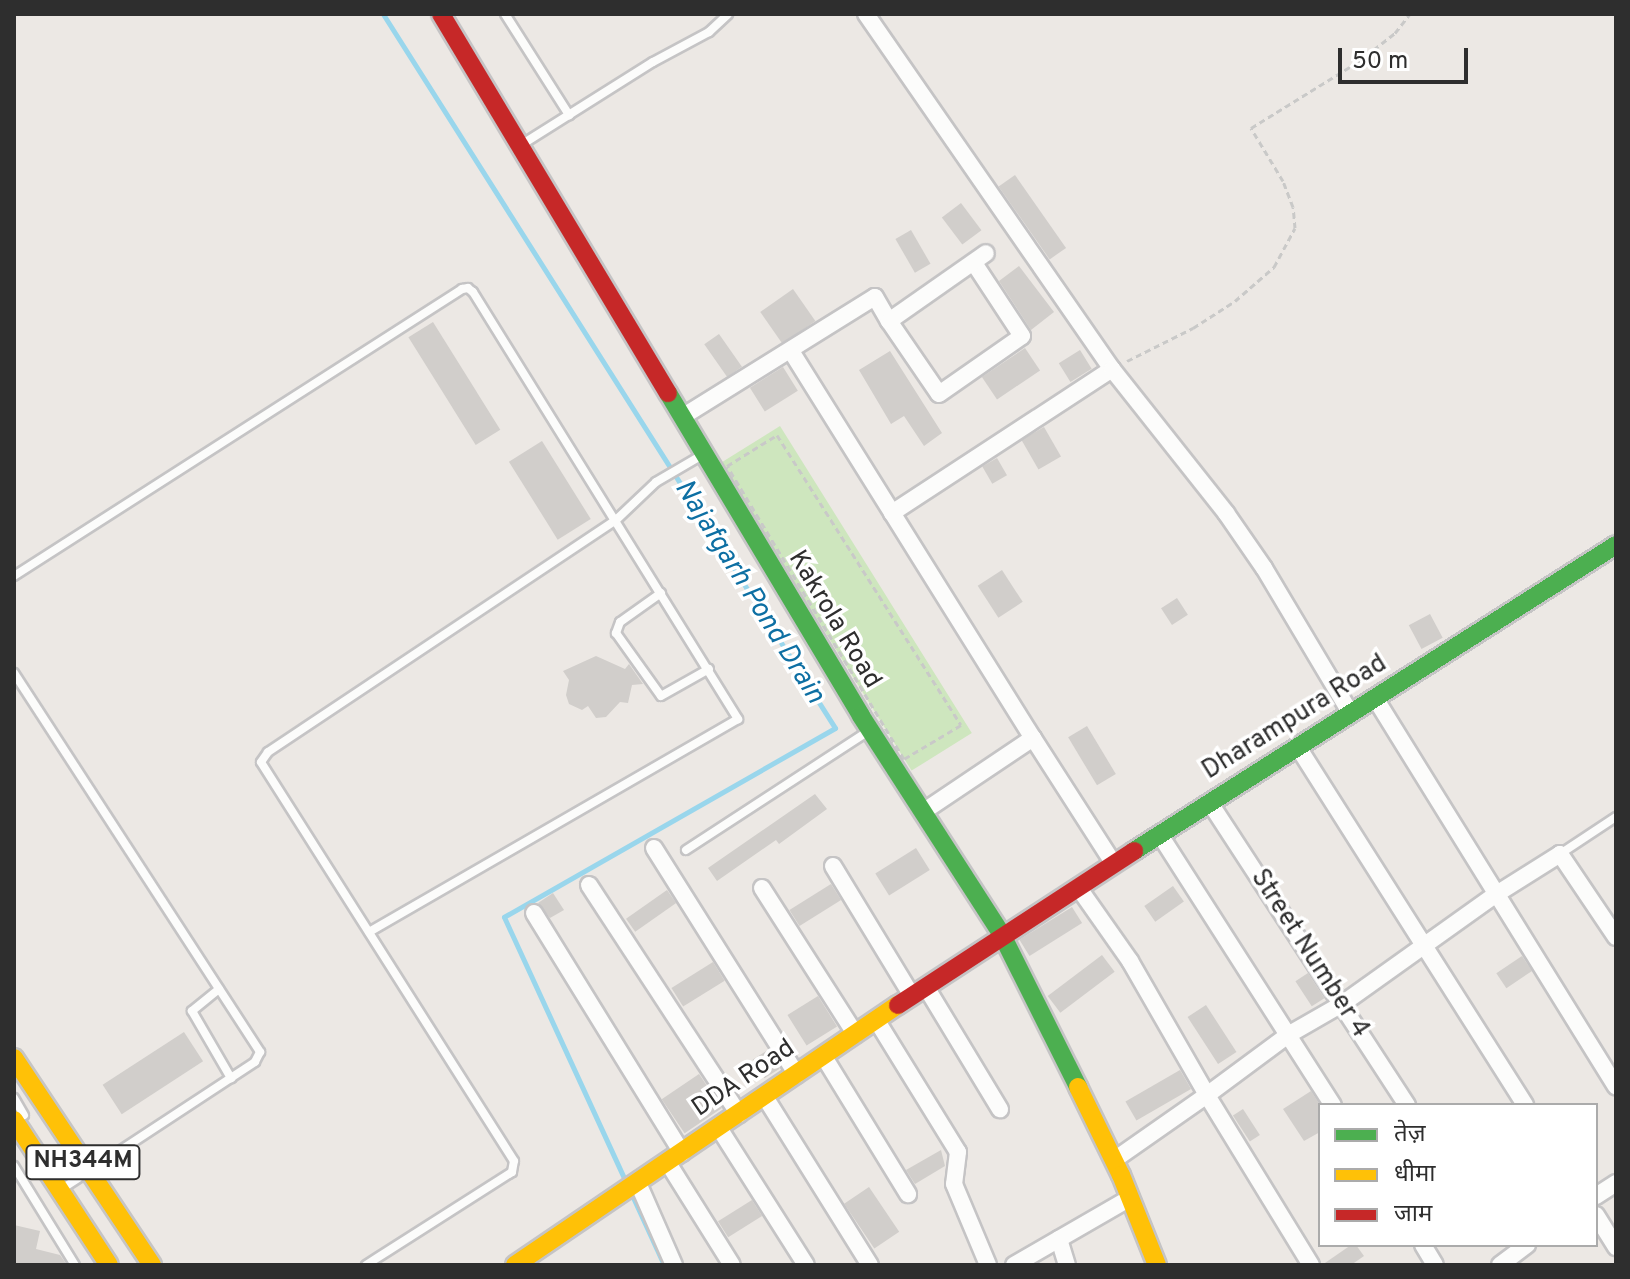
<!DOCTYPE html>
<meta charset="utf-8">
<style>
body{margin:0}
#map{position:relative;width:1630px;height:1279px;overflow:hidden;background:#ece8e4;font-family:Overpass,"Noto Sans Devanagari",sans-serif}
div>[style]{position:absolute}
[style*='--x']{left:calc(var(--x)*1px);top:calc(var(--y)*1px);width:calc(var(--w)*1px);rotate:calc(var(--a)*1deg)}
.green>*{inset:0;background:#cee6be;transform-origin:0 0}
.stream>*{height:5px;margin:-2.5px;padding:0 2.5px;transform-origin:2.5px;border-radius:2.5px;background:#99d6ec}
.building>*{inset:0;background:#d1cecb;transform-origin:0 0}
.path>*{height:3px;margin-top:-1.5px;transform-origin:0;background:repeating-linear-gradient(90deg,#c9c9c8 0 6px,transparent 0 10px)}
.roads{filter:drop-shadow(2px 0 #c5c4c5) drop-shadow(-2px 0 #c5c4c5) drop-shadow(0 2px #c5c4c5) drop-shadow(0 -2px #c5c4c5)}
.lane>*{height:8px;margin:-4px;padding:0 4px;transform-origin:4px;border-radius:4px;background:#fcfcfb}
.street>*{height:16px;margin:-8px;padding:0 8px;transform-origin:8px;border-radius:8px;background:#fcfcfb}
.fast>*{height:18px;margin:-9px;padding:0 9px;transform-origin:9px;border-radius:9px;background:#4caf50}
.slow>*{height:18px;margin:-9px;padding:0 9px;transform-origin:9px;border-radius:9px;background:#ffc107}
.jam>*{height:18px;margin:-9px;padding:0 9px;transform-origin:9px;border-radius:9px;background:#c62828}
.bridges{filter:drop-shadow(2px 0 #c6c5c4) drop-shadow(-2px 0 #c6c5c4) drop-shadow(0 2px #c6c5c4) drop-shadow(0 -2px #c6c5c4)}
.slow-bridge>*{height:18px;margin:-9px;padding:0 9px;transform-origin:9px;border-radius:9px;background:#ffc107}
span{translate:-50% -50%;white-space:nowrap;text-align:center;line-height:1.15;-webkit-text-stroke:7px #fff;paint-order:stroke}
.shield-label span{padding:2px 6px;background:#fff;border:2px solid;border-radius:6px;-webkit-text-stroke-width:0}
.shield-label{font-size:24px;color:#2e2e2e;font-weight:700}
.street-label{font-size:26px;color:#2e2e2e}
.water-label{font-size:28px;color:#0d6fa3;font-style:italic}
.frame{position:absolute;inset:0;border:16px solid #2e2e2e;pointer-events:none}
.legend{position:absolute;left:1318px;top:1103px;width:280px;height:144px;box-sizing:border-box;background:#fff;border:2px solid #ababab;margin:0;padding:10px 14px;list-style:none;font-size:24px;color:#2e2e2e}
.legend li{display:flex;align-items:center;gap:16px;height:40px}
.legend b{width:40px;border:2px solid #ababab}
.scale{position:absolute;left:1338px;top:48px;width:130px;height:36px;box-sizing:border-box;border:4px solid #2e2e2e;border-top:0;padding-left:10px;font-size:24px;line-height:28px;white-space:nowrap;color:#2e2e2e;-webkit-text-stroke:6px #fff;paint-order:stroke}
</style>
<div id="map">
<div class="green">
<i style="left:780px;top:426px;width:362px;height:71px;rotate:58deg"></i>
</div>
<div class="stream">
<i style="--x:383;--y:14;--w:845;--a:57.66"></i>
<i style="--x:835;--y:728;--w:381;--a:150.3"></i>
<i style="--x:504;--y:917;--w:294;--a:65.3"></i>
<i style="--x:631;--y:1193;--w:79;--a:65.4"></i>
</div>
<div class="building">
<i style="left:1015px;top:175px;width:89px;height:20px;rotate:55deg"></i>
<i style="left:961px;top:203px;width:34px;height:24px;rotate:53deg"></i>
<i style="left:911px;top:230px;width:39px;height:18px;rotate:60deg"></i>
<i style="clip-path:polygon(1019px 266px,1054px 312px,1031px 330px,999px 281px)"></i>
<i style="left:793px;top:289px;width:39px;height:40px;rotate:55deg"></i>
<i style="left:433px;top:322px;width:127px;height:29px;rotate:58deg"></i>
<i style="left:719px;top:334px;width:40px;height:18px;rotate:55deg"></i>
<i style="left:1025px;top:348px;width:27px;height:52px;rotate:56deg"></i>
<i style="left:1080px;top:350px;width:22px;height:25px;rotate:58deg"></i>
<i style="clip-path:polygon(890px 351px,942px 433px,924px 446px,904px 416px,891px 424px,859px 370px)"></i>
<i style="left:783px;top:367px;width:28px;height:39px;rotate:58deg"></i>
<i style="left:1044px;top:427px;width:34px;height:26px;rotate:60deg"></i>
<i style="left:542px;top:441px;width:92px;height:39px;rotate:58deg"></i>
<i style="left:997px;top:458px;width:20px;height:17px;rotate:60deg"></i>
<i style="left:1002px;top:570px;width:38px;height:29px;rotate:57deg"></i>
<i style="left:1177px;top:598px;width:20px;height:19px;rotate:57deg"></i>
<i style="left:1430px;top:614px;width:27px;height:24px;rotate:62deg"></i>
<i style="clip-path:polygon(596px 656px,625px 669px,629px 664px,643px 684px,632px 685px,628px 703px,620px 702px,606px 717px,596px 718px,588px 706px,582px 710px,569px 704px,566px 695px,569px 680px,563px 671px)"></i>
<i style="left:1087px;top:726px;width:56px;height:22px;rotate:59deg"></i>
<i style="clip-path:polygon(815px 794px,827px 809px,779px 844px,776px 840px,717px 881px,708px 868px)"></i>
<i style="left:916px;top:848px;width:26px;height:48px;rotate:58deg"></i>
<i style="left:831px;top:884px;width:19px;height:49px;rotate:58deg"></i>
<i style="left:1173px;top:886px;width:19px;height:35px;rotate:55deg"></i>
<i style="left:667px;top:890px;width:16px;height:50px;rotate:55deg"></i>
<i style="clip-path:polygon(553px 893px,564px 910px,550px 918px,538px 903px)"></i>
<i style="left:1072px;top:907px;width:19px;height:62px;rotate:58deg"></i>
<i style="left:1102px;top:955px;width:21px;height:68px;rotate:53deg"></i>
<i style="left:1522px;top:956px;width:18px;height:31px;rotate:56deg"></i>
<i style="left:713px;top:962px;width:22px;height:49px;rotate:58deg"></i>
<i style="left:1308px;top:973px;width:30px;height:15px;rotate:57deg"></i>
<i style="left:818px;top:996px;width:36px;height:36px;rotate:58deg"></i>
<i style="left:1206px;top:1005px;width:56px;height:22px;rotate:57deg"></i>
<i style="left:184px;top:1032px;width:35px;height:97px;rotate:57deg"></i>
<i style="left:768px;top:1050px;width:22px;height:18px;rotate:58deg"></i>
<i style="left:1180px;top:1070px;width:22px;height:63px;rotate:60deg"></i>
<i style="left:699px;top:1074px;width:41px;height:45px;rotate:56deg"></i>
<i style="clip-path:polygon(1311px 1091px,1320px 1105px,1320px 1132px,1304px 1141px,1283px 1109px)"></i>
<i style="left:1243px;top:1109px;width:31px;height:12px;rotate:57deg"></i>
<i style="clip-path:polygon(941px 1150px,945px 1166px,915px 1184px,906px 1170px)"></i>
<i style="left:869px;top:1187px;width:54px;height:30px;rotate:56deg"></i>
<i style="left:752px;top:1200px;width:19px;height:40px;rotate:58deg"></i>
<i style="clip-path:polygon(14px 1225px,40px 1231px,36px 1249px,60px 1255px,67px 1265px,14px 1265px)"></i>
<i style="clip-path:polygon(1351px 1245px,1356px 1245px,1364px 1256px,1351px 1265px,1322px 1265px)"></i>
</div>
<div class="path">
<i style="--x:1127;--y:361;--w:74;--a:-26.6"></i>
<i style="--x:1193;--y:328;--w:50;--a:-32.7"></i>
<i style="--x:1235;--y:301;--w:52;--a:-41.1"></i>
<i style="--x:1274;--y:267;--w:44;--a:-61.7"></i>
<i style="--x:1295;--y:228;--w:21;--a:-95"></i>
<i style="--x:1293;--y:207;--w:28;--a:-111"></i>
<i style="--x:1283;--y:181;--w:62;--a:-121.1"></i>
<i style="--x:1251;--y:128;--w:126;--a:-31.7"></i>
<i style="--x:1358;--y:62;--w:47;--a:-38.1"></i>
<i style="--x:1395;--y:33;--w:24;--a:-52"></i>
<i style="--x:777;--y:435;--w:343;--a:57.6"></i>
<i style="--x:961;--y:725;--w:66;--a:149.2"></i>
<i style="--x:904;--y:759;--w:342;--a:-121.1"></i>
<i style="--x:727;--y:466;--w:59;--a:-31.8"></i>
</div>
<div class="roads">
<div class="lane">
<i style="--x:505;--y:14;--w:120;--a:57.6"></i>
<i style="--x:521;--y:145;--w:156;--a:-32.2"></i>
<i style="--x:653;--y:62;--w:64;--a:-28.2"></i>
<i style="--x:709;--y:32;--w:26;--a:-43"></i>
<i style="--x:14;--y:576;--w:532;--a:-32.64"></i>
<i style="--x:462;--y:289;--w:6;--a:-9"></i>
<i style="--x:468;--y:288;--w:6;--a:39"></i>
<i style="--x:473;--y:292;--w:503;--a:58.18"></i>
<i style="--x:738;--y:719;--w:426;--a:150"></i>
<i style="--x:661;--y:593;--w:50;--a:144.7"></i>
<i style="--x:620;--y:622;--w:12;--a:110"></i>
<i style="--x:616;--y:633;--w:77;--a:54.5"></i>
<i style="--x:661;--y:696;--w:55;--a:-29.4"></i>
<i style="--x:14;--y:673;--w:452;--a:57"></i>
<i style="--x:260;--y:1052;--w:11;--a:117"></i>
<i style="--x:255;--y:1062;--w:224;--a:146.7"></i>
<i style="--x:686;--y:850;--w:220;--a:-33.1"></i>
<i style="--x:1560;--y:854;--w:67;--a:-33.5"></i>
<i style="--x:219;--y:989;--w:35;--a:141"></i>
<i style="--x:192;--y:1011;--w:78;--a:59.8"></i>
<i style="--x:14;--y:1098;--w:20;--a:60"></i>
<i style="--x:14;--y:1166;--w:116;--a:58.4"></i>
<i style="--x:366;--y:1265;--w:173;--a:-32.5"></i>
<i style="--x:512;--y:1172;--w:11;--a:-80"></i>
<i style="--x:514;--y:1161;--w:472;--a:-122.4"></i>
<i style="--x:261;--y:762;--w:12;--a:-55"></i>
<i style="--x:268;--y:752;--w:418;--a:-33.7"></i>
<i style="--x:616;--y:520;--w:55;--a:-43.5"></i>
<i style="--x:656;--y:482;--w:56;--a:-30.3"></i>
</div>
<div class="street">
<i style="--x:866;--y:14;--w:432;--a:55.3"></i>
<i style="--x:1112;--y:369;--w:263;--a:146.8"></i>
<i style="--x:889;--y:321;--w:88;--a:55.6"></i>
<i style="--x:939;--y:394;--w:101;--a:-34.9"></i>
<i style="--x:1022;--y:336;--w:87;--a:-123.3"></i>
<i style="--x:791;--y:351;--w:456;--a:58"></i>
<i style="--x:1033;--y:738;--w:133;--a:146.1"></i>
<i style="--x:1112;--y:369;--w:184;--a:51.6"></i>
<i style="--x:1226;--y:513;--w:67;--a:55.4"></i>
<i style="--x:1264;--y:568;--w:170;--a:59.2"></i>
<i style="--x:682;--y:417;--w:227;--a:-31.9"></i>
<i style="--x:875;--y:297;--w:28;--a:60"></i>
<i style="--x:889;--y:321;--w:118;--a:-35"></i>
<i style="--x:1375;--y:698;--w:457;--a:58.2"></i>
<i style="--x:1033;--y:738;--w:150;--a:57.3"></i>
<i style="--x:1298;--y:747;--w:424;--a:57.6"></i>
<i style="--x:1210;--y:803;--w:361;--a:56.9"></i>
<i style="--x:1160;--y:835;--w:321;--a:57.4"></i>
<i style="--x:654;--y:848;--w:268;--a:57.8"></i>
<i style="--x:833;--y:866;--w:152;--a:58.7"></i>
<i style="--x:589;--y:885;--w:274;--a:56.8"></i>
<i style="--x:1078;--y:887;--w:90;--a:54.9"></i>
<i style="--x:1130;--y:961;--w:155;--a:60.1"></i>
<i style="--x:1207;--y:1095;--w:113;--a:145"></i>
<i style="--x:762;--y:888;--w:174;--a:57.4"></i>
<i style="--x:534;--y:913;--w:282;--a:58.3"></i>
<i style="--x:926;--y:987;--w:143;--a:58.8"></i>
<i style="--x:877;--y:1021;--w:154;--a:58.3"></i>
<i style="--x:958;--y:1152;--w:32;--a:97"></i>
<i style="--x:954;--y:1184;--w:88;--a:67.2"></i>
<i style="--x:824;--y:1057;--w:161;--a:58.5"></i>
<i style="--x:765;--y:1097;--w:198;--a:58"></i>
<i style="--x:719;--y:1128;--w:162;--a:57.6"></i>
<i style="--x:668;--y:1163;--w:120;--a:57.9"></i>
<i style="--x:638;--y:1183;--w:90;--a:66.3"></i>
<i style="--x:1596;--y:1196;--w:24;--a:-33"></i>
<i style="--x:1596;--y:1215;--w:38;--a:58"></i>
<i style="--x:1059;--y:1239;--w:27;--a:73"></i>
<i style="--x:1423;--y:1245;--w:23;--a:59"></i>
<i style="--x:1014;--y:1265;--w:134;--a:-30"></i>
<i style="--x:1311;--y:1265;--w:199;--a:-121.5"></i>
<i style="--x:1207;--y:1095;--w:101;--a:-36.5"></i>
<i style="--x:1288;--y:1035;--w:62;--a:-29.9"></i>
<i style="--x:1342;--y:1004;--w:188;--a:-35.5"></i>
<i style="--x:1495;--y:895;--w:77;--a:-32.2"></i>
<i style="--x:1560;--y:854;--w:100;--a:56"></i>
<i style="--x:1500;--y:1265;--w:34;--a:-37"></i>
</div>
<div class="fast">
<i style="--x:668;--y:393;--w:376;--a:59.1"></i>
<i style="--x:861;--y:716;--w:260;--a:57.2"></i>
<i style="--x:1002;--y:935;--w:170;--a:63.4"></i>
<i style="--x:1134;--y:851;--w:571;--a:-32.41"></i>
</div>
<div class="slow">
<i style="--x:1078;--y:1087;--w:98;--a:64"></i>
<i style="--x:1121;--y:1175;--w:97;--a:68.2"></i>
<i style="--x:14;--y:1120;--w:173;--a:56.8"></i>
<i style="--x:515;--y:1265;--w:463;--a:-34.2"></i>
</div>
<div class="jam">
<i style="--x:441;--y:14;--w:442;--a:59.1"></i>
<i style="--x:898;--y:1005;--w:282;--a:-33.1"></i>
</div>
</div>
<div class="bridges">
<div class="slow-bridge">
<i style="--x:14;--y:1058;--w:249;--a:56.3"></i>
</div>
</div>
<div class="shield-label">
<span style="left:83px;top:1162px">NH344M</span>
</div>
<div class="street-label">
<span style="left:834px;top:620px;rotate:59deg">Kakrola Road</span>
<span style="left:1295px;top:718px;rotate:-32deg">Dharampura Road</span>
<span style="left:1309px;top:954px;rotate:57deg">Street Number 4</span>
<span style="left:744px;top:1079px;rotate:-34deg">DDA Road</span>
</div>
<div class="water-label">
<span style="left:749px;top:592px;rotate:58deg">Najafgarh Pond Drain</span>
</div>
<div class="frame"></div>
<ul class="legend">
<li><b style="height:10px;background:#4caf50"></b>तेज़</li>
<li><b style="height:10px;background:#ffc107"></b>धीमा</li>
<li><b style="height:10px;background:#c62828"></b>जाम</li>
</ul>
<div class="scale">50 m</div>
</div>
